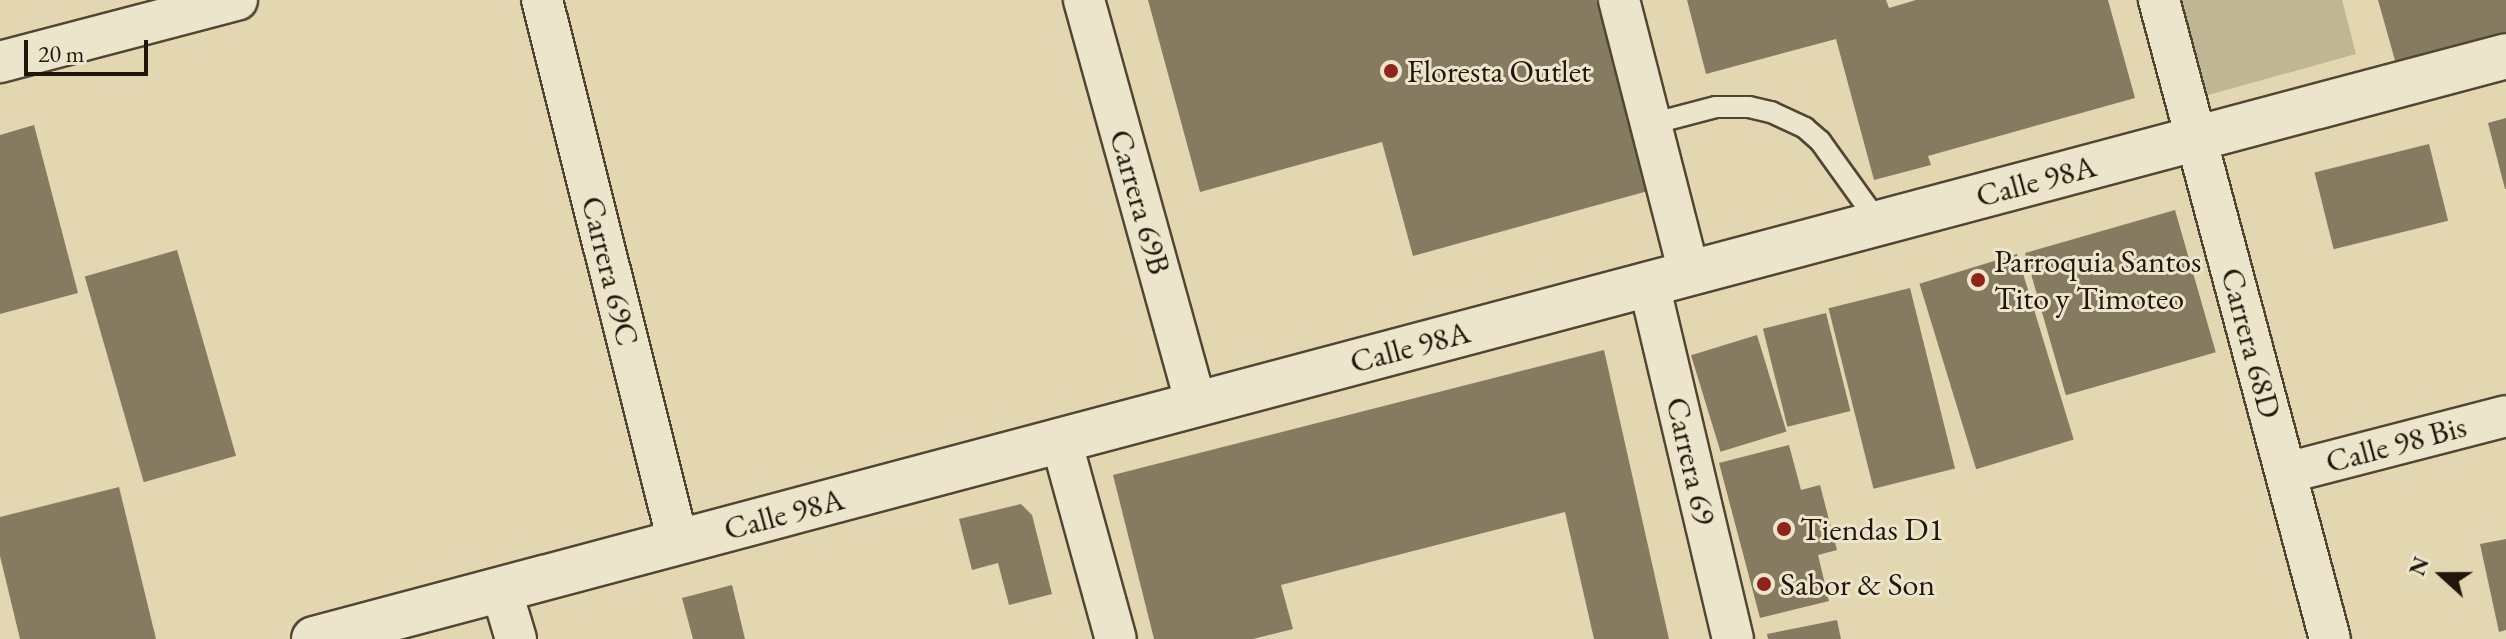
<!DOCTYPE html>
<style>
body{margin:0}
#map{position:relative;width:2506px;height:639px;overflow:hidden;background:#e2d7b1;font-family:"EB Garamond",serif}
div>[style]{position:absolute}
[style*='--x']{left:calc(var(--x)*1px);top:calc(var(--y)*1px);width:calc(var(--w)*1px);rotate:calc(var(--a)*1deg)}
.green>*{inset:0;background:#c1b694}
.building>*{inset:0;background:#867a60;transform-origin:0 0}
.roads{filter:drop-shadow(2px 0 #524633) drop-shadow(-2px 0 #524633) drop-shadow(0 2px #524633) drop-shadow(0 -2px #524633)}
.service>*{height:20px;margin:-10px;padding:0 10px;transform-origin:10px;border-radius:10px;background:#ece5cc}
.minor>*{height:40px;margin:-20px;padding:0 20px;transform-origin:20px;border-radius:20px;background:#ece5cc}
.tertiary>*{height:44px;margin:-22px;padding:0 22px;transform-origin:22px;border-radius:22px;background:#ece5cc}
.dots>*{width:22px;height:22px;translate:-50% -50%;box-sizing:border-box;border:4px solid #ece5cc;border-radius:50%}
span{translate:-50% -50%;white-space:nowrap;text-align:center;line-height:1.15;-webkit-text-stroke:6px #ece5cc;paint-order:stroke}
.poi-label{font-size:32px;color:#221509}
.left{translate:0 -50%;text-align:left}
.street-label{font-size:32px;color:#221509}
.north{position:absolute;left:2402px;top:535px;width:80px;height:80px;-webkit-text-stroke:6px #ece5cc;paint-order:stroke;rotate:291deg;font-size:22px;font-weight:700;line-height:32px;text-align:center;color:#221509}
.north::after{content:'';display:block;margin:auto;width:28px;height:36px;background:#221509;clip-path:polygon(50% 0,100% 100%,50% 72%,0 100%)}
.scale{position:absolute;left:24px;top:40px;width:124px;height:36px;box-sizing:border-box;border:4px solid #221509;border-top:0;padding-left:10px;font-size:24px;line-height:28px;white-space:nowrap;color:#221509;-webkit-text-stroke:6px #ece5cc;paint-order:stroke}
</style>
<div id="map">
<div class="green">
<i style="clip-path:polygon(2175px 0,2342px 0,2356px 54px,2201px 97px)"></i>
</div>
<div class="building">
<i style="clip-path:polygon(1148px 0,1596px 0,1648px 191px,1413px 256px,1382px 142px,1200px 192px)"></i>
<i style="clip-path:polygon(1687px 0,1886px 0,1889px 8px,1916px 0,2108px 0,2135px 98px,1928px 156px,1931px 165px,1874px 180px,1836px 39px,1706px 74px)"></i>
<i style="clip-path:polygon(2378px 0,2506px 0,2506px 33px,2396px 64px)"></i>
<i style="clip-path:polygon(2506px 118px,2506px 189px,2505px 189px,2488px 123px)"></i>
<i style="clip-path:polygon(34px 125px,78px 293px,0 314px,0 135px)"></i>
<i style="left:2429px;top:144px;width:79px;height:118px;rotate:76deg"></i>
<i style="left:2175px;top:210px;width:148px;height:156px;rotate:74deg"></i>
<i style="left:177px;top:250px;width:214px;height:96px;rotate:74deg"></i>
<i style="left:2017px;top:254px;width:194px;height:102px;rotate:73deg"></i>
<i style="left:1910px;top:288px;width:186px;height:84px;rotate:76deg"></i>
<i style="left:1826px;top:313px;width:101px;height:65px;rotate:76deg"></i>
<i style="left:1757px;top:335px;width:101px;height:69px;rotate:73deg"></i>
<i style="clip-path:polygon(1604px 350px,1669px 639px,1594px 639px,1565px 512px,1281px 585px,1293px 629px,1253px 639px,1154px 639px,1113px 475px)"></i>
<i style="clip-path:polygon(1789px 445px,1801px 490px,1820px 485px,1837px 550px,1818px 555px,1829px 601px,1760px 618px,1719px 463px)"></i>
<i style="clip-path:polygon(119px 487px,156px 639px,20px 639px,0 556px,0 517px)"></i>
<i style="clip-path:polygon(1021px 504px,1032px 515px,1052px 594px,1009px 605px,998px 563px,972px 570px,959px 519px)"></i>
<i style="clip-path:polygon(2506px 539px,2506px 630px,2499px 632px,2480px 544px)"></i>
<i style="clip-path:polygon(732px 585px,745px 639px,693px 639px,682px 598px)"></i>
<i style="clip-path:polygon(1837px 620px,1841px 639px,1768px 639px,1767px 634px)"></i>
</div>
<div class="roads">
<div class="service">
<i style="--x:1651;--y:124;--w:67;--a:-14.7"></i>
<i style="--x:1716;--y:107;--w:33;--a:0"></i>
<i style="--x:1749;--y:107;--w:23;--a:13"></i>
<i style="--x:1771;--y:112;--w:38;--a:25"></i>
<i style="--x:1805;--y:128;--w:20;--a:41"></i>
<i style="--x:1820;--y:141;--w:101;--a:54.3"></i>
</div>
<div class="minor">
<i style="--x:542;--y:0;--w:559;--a:75.91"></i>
<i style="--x:1084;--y:0;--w:419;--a:74.5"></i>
<i style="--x:1619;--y:0;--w:282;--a:75.6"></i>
<i style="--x:2159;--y:0;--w:661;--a:75.02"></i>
<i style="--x:0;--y:62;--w:245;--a:-14.7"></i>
<i style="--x:1649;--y:284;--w:365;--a:76.7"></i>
<i style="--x:1061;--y:440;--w:206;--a:74.6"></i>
<i style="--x:2286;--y:473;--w:227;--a:-14.5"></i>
<i style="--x:501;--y:589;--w:52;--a:73.3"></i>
</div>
<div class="tertiary">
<i style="--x:314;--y:639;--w:2268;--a:-14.89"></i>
</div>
</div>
<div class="dots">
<i style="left:1391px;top:71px;background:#8f2418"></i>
<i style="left:1978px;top:280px;background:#8f2418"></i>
<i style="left:1784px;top:529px;background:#8f2418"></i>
<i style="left:1764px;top:584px;background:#8f2418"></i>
</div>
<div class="poi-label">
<span class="left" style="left:1407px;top:71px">Floresta Outlet</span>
<span class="left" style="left:1994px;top:280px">Parroquia Santos<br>Tito y Timoteo</span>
<span class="left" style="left:1800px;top:529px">Tiendas D1</span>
<span class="left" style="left:1780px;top:584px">Sabor &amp; Son</span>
</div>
<div class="street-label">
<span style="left:2036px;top:181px;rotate:-15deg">Calle 98A</span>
<span style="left:1140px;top:202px;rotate:74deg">Carrera 69B</span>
<span style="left:610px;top:271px;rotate:76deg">Carrera 69C</span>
<span style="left:2251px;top:343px;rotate:75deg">Carrera 68D</span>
<span style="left:1410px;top:347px;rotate:-15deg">Calle 98A</span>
<span style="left:2396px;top:444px;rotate:-15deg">Calle 98 Bis</span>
<span style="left:1691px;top:461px;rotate:77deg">Carrera 69</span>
<span style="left:784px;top:514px;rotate:-15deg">Calle 98A</span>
</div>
<div class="north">N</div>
<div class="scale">20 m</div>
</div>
